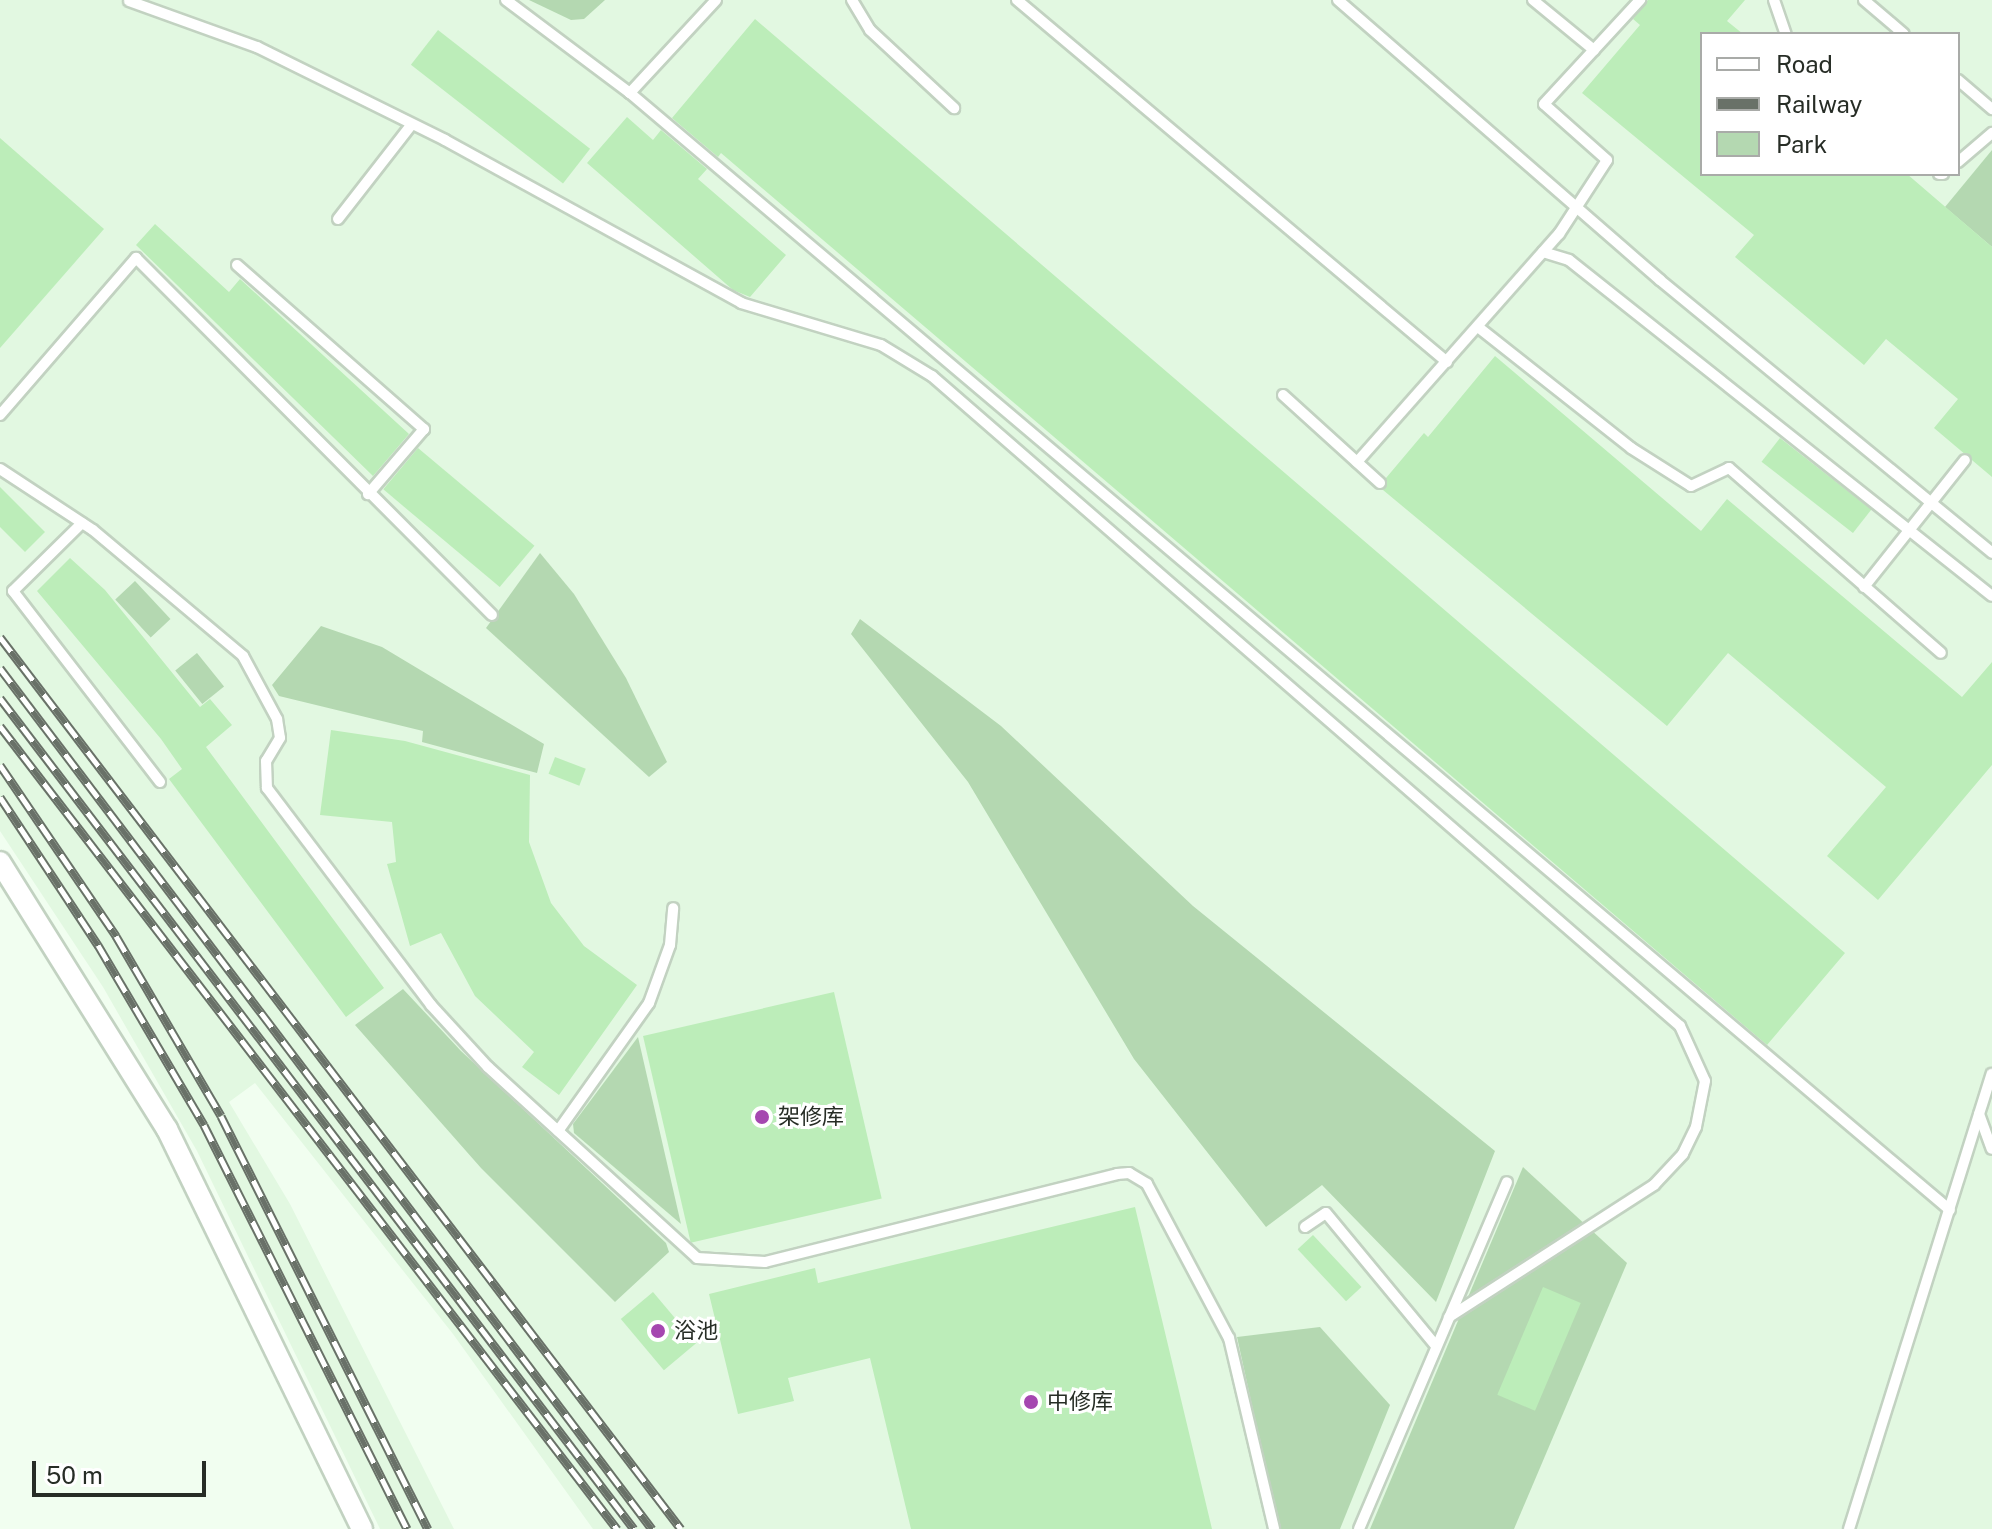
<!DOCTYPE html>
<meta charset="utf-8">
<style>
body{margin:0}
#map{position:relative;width:1992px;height:1529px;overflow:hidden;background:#f1fef0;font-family:"Public Sans","Noto Sans SC",sans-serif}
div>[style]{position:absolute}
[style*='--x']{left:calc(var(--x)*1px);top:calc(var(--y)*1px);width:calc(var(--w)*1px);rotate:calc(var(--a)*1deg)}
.built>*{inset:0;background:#e2f8e1}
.green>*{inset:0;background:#b4d8b1;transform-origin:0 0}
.building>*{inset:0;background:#bcedb9;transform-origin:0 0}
.roads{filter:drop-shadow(2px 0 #c2d2c1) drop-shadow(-2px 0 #c2d2c1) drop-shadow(0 2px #c2d2c1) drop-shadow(0 -2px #c2d2c1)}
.service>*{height:10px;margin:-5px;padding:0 5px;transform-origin:5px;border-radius:5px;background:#fff}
.minor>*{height:20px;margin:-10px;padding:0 10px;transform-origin:10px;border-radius:10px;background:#fff}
.rail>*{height:9px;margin-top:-4.5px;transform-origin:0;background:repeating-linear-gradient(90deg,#fff 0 18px,#697168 0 36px);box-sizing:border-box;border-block:2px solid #697168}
.dots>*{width:22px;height:22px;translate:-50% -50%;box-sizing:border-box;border:4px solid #fff;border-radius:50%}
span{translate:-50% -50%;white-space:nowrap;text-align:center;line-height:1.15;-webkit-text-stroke:6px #fff;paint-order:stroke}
.poi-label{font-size:22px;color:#272d26}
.left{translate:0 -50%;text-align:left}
.legend{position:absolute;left:1700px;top:32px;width:260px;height:144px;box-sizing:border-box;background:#fff;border:2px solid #a9aba8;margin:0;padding:10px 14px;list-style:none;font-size:24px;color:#272d26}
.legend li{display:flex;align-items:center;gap:16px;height:40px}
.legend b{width:40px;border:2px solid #a9aba8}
.scale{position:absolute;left:32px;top:1461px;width:174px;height:36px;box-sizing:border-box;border:4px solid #272d26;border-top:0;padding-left:10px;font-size:24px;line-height:28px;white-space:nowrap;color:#272d26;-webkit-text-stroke:6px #fff;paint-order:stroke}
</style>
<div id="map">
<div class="built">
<i style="clip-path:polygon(evenodd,0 0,1992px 0,1992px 1529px,593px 1529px,453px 1334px,255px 1083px,229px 1102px,290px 1204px,454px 1529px,380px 1529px,197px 1151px,103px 987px,0 831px,0 0,1702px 34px,1958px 34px,1958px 174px,1702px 174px,1702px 34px)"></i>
</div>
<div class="green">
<i style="clip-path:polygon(529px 0,605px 0,584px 19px,571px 20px)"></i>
<i style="clip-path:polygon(1992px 150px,1992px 247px,1945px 207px)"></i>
<i style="clip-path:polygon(540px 553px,574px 594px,626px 678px,667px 762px,649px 777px,486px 628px)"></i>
<i style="left:135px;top:581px;width:52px;height:27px;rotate:47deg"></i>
<i style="clip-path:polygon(860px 619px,1001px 726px,1193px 906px,1495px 1151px,1436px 1302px,1322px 1185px,1266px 1227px,1134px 1059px,968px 782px,851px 634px)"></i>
<i style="clip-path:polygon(321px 626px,382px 647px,544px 744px,537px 773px,422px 742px,423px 731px,279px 696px,272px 685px)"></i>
<i style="left:197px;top:653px;width:43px;height:28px;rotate:51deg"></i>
<i style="clip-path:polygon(403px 989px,461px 1051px,666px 1243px,669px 1252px,615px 1302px,481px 1168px,355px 1025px)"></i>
<i style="clip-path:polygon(638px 1037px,681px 1224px,574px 1133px,573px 1124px)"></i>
<i style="clip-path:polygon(1523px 1167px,1627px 1263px,1514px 1529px,1370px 1529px)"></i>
<i style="clip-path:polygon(1320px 1327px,1390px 1405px,1340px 1529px,1279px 1529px,1237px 1337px)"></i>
</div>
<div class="building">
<i style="clip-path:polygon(1648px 0,1745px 0,1727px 21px,1743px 34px,1702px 34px,1702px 174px,1907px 174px,1992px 247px,1992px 477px,1934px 428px,1958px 399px,1886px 339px,1864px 365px,1735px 257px,1754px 235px,1582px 93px,1640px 25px,1633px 19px)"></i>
<i style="clip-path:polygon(755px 19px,1845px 953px,1767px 1045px,721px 153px,718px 157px,672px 118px)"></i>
<i style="left:438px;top:30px;width:193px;height:44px;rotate:38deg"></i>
<i style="clip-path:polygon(627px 117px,653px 140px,661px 130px,707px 169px,698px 179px,786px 255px,750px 297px,733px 290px,587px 163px)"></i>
<i style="clip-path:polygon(0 138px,104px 229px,0 348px)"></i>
<i style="clip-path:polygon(155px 224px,229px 292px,240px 279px,409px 434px,373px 476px,136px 245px)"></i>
<i style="clip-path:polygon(1495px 356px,1701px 531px,1727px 499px,1962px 697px,1992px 662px,1992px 765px,1878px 900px,1827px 856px,1886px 787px,1728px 653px,1667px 726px,1383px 490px,1386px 478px,1424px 433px,1428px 437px)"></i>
<i style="left:1780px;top:438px;width:116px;height:30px;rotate:38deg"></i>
<i style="left:418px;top:448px;width:152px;height:54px;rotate:40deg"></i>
<i style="clip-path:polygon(0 487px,45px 532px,25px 552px,0 527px)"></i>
<i style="clip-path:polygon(70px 558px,105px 590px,200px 707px,210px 699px,232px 725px,206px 747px,384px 988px,346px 1017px,169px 779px,182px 769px,161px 739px,37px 591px)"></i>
<i style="clip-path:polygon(331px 730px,405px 741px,530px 775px,529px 842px,551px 903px,584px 946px,637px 985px,559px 1095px,522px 1067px,534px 1052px,475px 996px,441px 933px,410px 946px,387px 864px,396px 862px,392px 822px,320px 815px)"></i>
<i style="left:555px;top:757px;width:33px;height:18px;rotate:21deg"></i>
<i style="left:834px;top:992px;width:212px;height:196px;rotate:77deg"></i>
<i style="clip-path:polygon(1135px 1207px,1212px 1529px,911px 1529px,870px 1358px,788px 1378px,794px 1401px,738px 1414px,709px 1294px,815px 1268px,818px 1283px)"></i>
<i style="left:1313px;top:1235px;width:71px;height:21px;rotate:47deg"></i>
<i style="left:1543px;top:1287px;width:41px;height:117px;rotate:23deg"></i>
<i style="left:653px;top:1292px;width:67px;height:42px;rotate:50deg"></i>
</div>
<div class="roads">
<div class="service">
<i style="--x:506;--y:0;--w:155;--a:36.9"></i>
<i style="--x:716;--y:0;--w:127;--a:132.8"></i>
<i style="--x:630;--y:93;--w:1729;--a:40.24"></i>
<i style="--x:852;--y:0;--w:35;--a:59"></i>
<i style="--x:870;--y:30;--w:115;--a:42.9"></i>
<i style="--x:1017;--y:0;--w:562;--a:40.09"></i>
<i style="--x:1338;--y:0;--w:427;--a:41"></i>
<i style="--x:1660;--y:280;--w:430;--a:39.4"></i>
<i style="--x:1533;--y:0;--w:79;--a:39.3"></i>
<i style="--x:1774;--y:0;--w:36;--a:71"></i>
<i style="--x:1864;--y:0;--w:52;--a:40.4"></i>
<i style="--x:129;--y:1;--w:136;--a:19.8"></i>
<i style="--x:257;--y:47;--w:210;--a:26.3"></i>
<i style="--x:445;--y:140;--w:338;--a:28.8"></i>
<i style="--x:741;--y:303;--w:146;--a:16.7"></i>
<i style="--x:881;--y:345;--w:60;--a:31.3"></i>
<i style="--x:932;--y:376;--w:991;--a:40.99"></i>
<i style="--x:1680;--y:1026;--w:60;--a:65.6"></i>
<i style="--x:1705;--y:1081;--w:47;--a:101.1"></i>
<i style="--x:1696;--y:1127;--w:30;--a:116"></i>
<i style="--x:1683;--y:1154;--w:42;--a:133.1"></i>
<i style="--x:1654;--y:1185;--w:244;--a:147.2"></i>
<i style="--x:1958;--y:80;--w:45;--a:40.5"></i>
<i style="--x:1958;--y:162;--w:45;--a:-40.5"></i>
<i style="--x:1939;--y:174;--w:4;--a:0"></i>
<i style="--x:338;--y:219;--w:120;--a:-52.1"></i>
<i style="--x:1543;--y:252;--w:27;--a:17"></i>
<i style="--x:1569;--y:260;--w:540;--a:38.46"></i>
<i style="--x:237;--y:265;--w:249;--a:41.3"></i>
<i style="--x:424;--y:429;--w:86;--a:130.7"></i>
<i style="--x:1478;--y:327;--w:195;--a:38.3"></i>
<i style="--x:1631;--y:448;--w:71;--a:32.3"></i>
<i style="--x:1691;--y:486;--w:42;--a:-25.3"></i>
<i style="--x:1729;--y:468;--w:281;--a:41.1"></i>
<i style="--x:1283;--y:395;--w:131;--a:42.2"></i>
<i style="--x:0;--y:415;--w:208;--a:-49.1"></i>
<i style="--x:136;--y:258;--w:504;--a:45.08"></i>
<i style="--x:1357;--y:462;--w:305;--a:-48.5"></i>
<i style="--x:1559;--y:234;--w:88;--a:-57"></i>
<i style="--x:1607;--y:160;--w:84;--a:-138.4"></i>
<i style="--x:1544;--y:104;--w:142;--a:-47.3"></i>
<i style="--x:0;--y:469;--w:111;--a:33.3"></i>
<i style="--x:93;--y:530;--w:196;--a:40"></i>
<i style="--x:243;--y:656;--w:72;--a:61.6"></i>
<i style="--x:277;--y:719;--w:19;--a:81"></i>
<i style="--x:280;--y:738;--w:27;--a:121"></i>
<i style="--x:266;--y:761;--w:27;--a:88"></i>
<i style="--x:267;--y:788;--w:272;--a:52.9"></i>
<i style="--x:431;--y:1005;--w:84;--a:47.4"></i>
<i style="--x:488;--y:1067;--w:283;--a:42.4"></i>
<i style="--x:697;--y:1258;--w:68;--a:3.4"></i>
<i style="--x:765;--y:1262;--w:363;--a:-14"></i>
<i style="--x:1117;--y:1174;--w:12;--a:-5"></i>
<i style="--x:1129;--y:1173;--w:21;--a:31"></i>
<i style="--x:1147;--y:1184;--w:174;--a:62"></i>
<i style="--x:1229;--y:1338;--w:196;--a:76.7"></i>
<i style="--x:82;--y:523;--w:97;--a:135.4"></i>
<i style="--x:13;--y:591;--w:241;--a:52.4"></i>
<i style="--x:1864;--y:587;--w:162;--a:-51.5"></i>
<i style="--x:1979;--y:1114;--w:37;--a:70"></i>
<i style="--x:558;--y:1131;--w:157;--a:-54.6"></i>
<i style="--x:649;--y:1003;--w:62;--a:-70.1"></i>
<i style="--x:670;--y:945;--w:37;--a:-85"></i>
<i style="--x:1305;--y:1227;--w:25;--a:-34"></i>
<i style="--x:1326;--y:1213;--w:173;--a:50.4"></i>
<i style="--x:1359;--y:1529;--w:377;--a:-66.9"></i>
<i style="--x:1849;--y:1529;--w:477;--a:-72.6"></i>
</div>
<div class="minor">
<i style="--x:0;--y:862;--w:315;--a:58"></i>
<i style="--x:167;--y:1129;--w:445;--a:64"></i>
</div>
</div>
<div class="rail">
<i style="--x:0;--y:637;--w:1122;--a:52.64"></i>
<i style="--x:0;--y:668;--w:1080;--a:52.86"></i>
<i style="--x:0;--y:698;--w:1045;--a:52.66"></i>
<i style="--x:0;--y:726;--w:1013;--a:52.46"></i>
<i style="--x:0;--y:765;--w:207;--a:55.8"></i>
<i style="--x:116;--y:936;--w:208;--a:59.7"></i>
<i style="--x:221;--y:1116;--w:462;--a:63.4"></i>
<i style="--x:0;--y:797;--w:178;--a:56.5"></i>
<i style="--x:98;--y:945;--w:209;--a:59.5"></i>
<i style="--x:204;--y:1125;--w:452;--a:63.3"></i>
</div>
<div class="dots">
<i style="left:762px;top:1117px;background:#a547b0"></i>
<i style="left:658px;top:1331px;background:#a547b0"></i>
<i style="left:1031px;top:1402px;background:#a547b0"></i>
</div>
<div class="poi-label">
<span class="left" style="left:778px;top:1117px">架修库</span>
<span class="left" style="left:674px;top:1331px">浴池</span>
<span class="left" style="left:1047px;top:1402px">中修库</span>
</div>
<ul class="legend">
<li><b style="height:10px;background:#fff"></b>Road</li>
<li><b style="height:10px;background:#697168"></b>Railway</li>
<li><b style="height:22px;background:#b4d8b1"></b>Park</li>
</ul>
<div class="scale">50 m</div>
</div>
